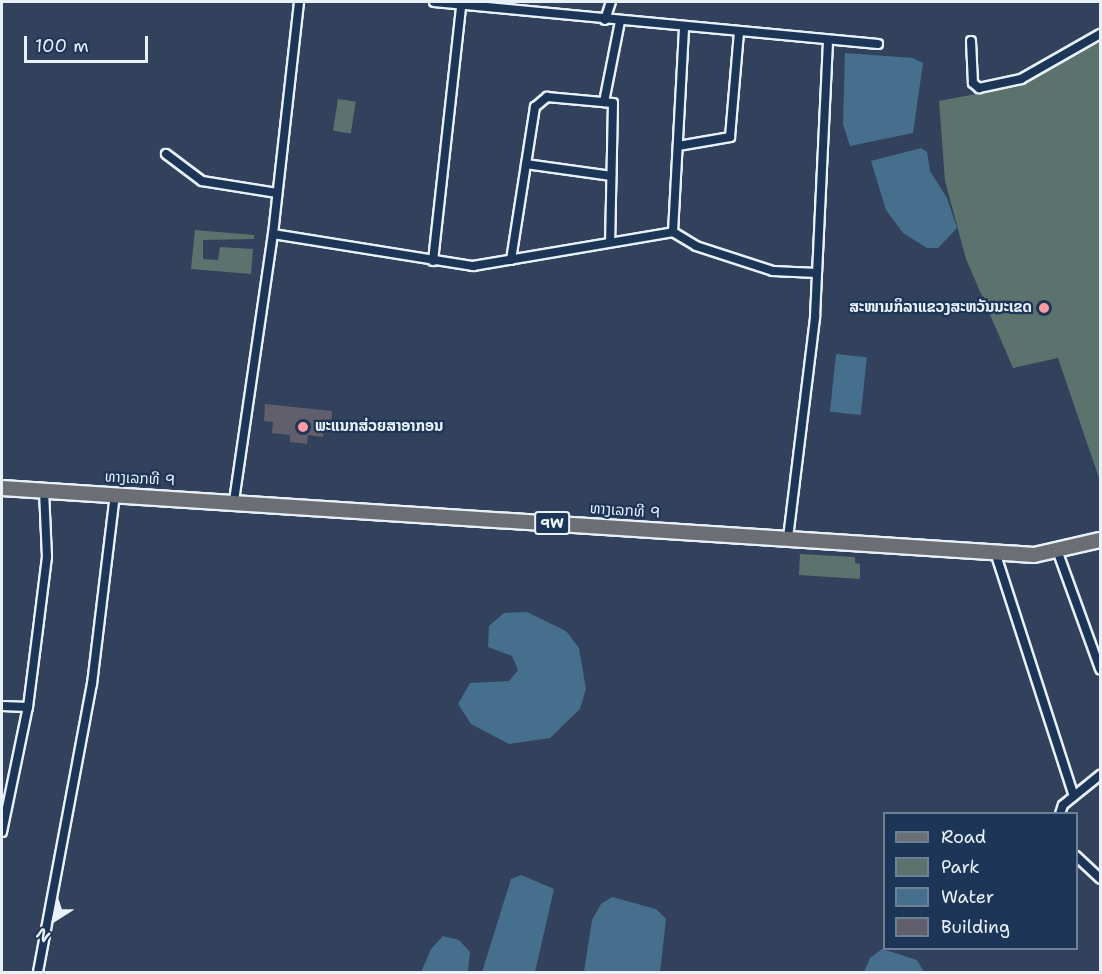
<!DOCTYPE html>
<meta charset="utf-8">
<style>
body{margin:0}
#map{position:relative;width:1102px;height:974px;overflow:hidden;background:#32425d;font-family:"Shantell Sans","Noto Sans Lao",sans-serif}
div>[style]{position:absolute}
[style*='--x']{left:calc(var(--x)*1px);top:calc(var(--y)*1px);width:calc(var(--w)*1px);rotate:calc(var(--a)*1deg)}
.green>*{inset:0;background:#5c726d;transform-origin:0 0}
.water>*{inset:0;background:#456f8c;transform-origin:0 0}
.building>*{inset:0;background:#625f6c}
.roads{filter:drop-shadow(2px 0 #e8f1f8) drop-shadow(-2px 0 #e8f1f8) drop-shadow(0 2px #e8f1f8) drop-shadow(0 -2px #e8f1f8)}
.street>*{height:8px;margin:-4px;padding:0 4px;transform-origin:4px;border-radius:4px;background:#1d3557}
.primary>*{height:14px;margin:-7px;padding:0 7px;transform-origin:7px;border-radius:7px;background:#6b6f75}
.dots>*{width:16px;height:16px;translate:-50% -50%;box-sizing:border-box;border:3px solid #1d3557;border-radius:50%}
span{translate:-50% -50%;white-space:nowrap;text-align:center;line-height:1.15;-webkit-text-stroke:4.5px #1d3557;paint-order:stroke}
.shield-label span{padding:2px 4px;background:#1d3557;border:2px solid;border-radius:4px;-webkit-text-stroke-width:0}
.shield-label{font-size:14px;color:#e8f1f8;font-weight:700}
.poi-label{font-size:15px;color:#e8f1f8;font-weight:700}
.right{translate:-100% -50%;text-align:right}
.left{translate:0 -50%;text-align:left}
.street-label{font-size:15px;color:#e8f1f8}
.frame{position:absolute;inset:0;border:3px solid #e8f1f8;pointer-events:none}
.legend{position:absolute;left:883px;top:812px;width:195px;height:138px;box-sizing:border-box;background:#1d3557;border:2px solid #6e8097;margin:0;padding:8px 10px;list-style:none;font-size:18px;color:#e8f1f8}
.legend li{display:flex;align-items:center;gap:12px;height:30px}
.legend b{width:30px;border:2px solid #6e8097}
.north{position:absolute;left:24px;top:890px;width:60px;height:60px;-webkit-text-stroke:4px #1d3557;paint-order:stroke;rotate:216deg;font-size:16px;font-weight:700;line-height:24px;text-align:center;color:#e8f1f8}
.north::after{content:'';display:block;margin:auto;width:21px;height:27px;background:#e8f1f8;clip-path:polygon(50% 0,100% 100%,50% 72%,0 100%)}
.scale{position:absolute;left:24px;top:36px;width:124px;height:27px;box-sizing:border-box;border:3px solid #e8f1f8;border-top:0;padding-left:8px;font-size:18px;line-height:21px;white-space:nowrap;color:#e8f1f8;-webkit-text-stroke:4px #1d3557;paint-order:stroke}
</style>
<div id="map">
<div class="green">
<i style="clip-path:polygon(1100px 42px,1100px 481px,1058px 358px,1013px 368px,966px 259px,945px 181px,939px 101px,1023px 85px)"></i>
<i style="left:338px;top:99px;width:18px;height:32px;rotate:9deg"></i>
<i style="clip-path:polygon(195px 230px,254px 235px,254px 239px,203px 240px,203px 259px,218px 260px,220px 247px,253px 249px,251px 274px,191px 269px)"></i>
<i style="clip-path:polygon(800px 554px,855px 557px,855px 563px,860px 564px,860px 579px,799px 575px)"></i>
</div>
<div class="water">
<i style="clip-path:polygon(845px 53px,913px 58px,923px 63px,913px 133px,850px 146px,843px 124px)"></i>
<i style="clip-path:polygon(921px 148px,927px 152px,930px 171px,947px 198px,957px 228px,938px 248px,927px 248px,903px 233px,886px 210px,871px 161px)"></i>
<i style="left:836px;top:354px;width:31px;height:58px;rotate:6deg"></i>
<i style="clip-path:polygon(527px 612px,566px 631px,579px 648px,586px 689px,580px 709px,550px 738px,509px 744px,471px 724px,458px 704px,470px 683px,509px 681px,518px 670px,512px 656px,488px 647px,489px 626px,504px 613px)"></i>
<i style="clip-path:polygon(521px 875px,554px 889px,535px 972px,482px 972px,511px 879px)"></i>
<i style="clip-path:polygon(612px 897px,656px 909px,666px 919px,660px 972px,584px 972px,592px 920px,601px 904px)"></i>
<i style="clip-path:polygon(443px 936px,459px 940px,470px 952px,468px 972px,421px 972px,431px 949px)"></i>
<i style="clip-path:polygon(882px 949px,917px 960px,924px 972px,864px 972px,870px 958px)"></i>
</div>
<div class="building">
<i style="clip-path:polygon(265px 404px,332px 411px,331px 429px,324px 428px,323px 437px,308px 435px,307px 444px,290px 442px,290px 435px,272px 433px,273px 422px,264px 421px)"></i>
</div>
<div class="roads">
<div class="street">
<i style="--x:434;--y:2;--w:446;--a:5.4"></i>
<i style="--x:605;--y:20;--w:19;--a:-72"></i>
<i style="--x:971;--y:41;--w:42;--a:87.3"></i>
<i style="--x:973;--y:83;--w:8;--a:40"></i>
<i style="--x:979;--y:88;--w:43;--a:-12.1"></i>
<i style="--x:1021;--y:79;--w:91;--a:-29.7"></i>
<i style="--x:604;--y:102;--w:83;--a:-78.8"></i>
<i style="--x:678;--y:146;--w:53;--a:-9.8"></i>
<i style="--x:730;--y:137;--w:104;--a:-85.1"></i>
<i style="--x:166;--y:154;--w:45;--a:36.9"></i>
<i style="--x:202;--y:181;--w:76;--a:9.1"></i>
<i style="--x:526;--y:164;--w:86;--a:8"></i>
<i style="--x:673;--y:232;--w:204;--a:-86.9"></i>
<i style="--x:273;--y:234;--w:203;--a:9.1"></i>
<i style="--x:473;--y:266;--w:203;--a:-9.6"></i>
<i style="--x:673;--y:232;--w:27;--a:31"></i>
<i style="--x:696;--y:246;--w:81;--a:18"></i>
<i style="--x:773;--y:271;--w:44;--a:2.6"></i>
<i style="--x:511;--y:260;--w:155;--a:-81.1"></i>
<i style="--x:535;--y:107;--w:16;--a:-40"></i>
<i style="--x:547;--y:97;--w:66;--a:5.2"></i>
<i style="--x:613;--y:103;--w:138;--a:91.2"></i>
<i style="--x:433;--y:261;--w:257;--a:-83.7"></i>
<i style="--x:234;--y:501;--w:270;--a:-81.7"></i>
<i style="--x:273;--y:234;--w:233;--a:-83.6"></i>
<i style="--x:788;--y:538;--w:223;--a:-83"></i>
<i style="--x:815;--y:317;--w:275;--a:-87.3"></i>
<i style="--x:1057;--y:550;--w:127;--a:70.1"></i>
<i style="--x:995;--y:552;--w:256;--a:72.1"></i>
<i style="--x:2;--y:706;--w:26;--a:2"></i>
<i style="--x:1060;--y:814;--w:9;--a:-72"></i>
<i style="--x:1063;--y:805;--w:48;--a:-39"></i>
<i style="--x:2;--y:832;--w:128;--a:-78.3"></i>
<i style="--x:28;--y:707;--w:87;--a:-82.7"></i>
<i style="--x:39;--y:621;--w:64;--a:-82.9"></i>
<i style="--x:47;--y:557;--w:67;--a:-92.6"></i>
<i style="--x:1076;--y:856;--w:33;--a:43"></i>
<i style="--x:38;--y:972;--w:293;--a:-79.4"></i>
<i style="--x:92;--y:684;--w:191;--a:-83.1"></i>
</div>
<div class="primary">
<i style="--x:2;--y:488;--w:1034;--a:3.71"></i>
<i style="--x:1034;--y:555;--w:68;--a:-12.8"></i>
</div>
</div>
<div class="dots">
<i style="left:1044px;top:308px;background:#ff9aa2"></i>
<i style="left:303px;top:427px;background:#ff9aa2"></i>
</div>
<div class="shield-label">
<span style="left:552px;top:523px">9W</span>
</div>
<div class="poi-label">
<span class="right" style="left:1032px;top:308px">ສະໜາມກິລາແຂວງສະຫວັນນະເຂດ</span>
<span class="left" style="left:315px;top:427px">ພະແນກສ່ວຍສາອາກອນ</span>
</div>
<div class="street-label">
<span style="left:140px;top:479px;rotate:3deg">ທາງເລກທີ 9</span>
<span style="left:625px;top:511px;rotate:4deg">ທາງເລກທີ 9</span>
</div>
<div class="frame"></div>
<ul class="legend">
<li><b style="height:8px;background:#6b6f75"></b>Road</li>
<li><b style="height:16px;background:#5c726d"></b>Park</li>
<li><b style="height:16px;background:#456f8c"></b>Water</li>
<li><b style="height:16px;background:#625f6c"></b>Building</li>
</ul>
<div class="north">N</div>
<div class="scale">100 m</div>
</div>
